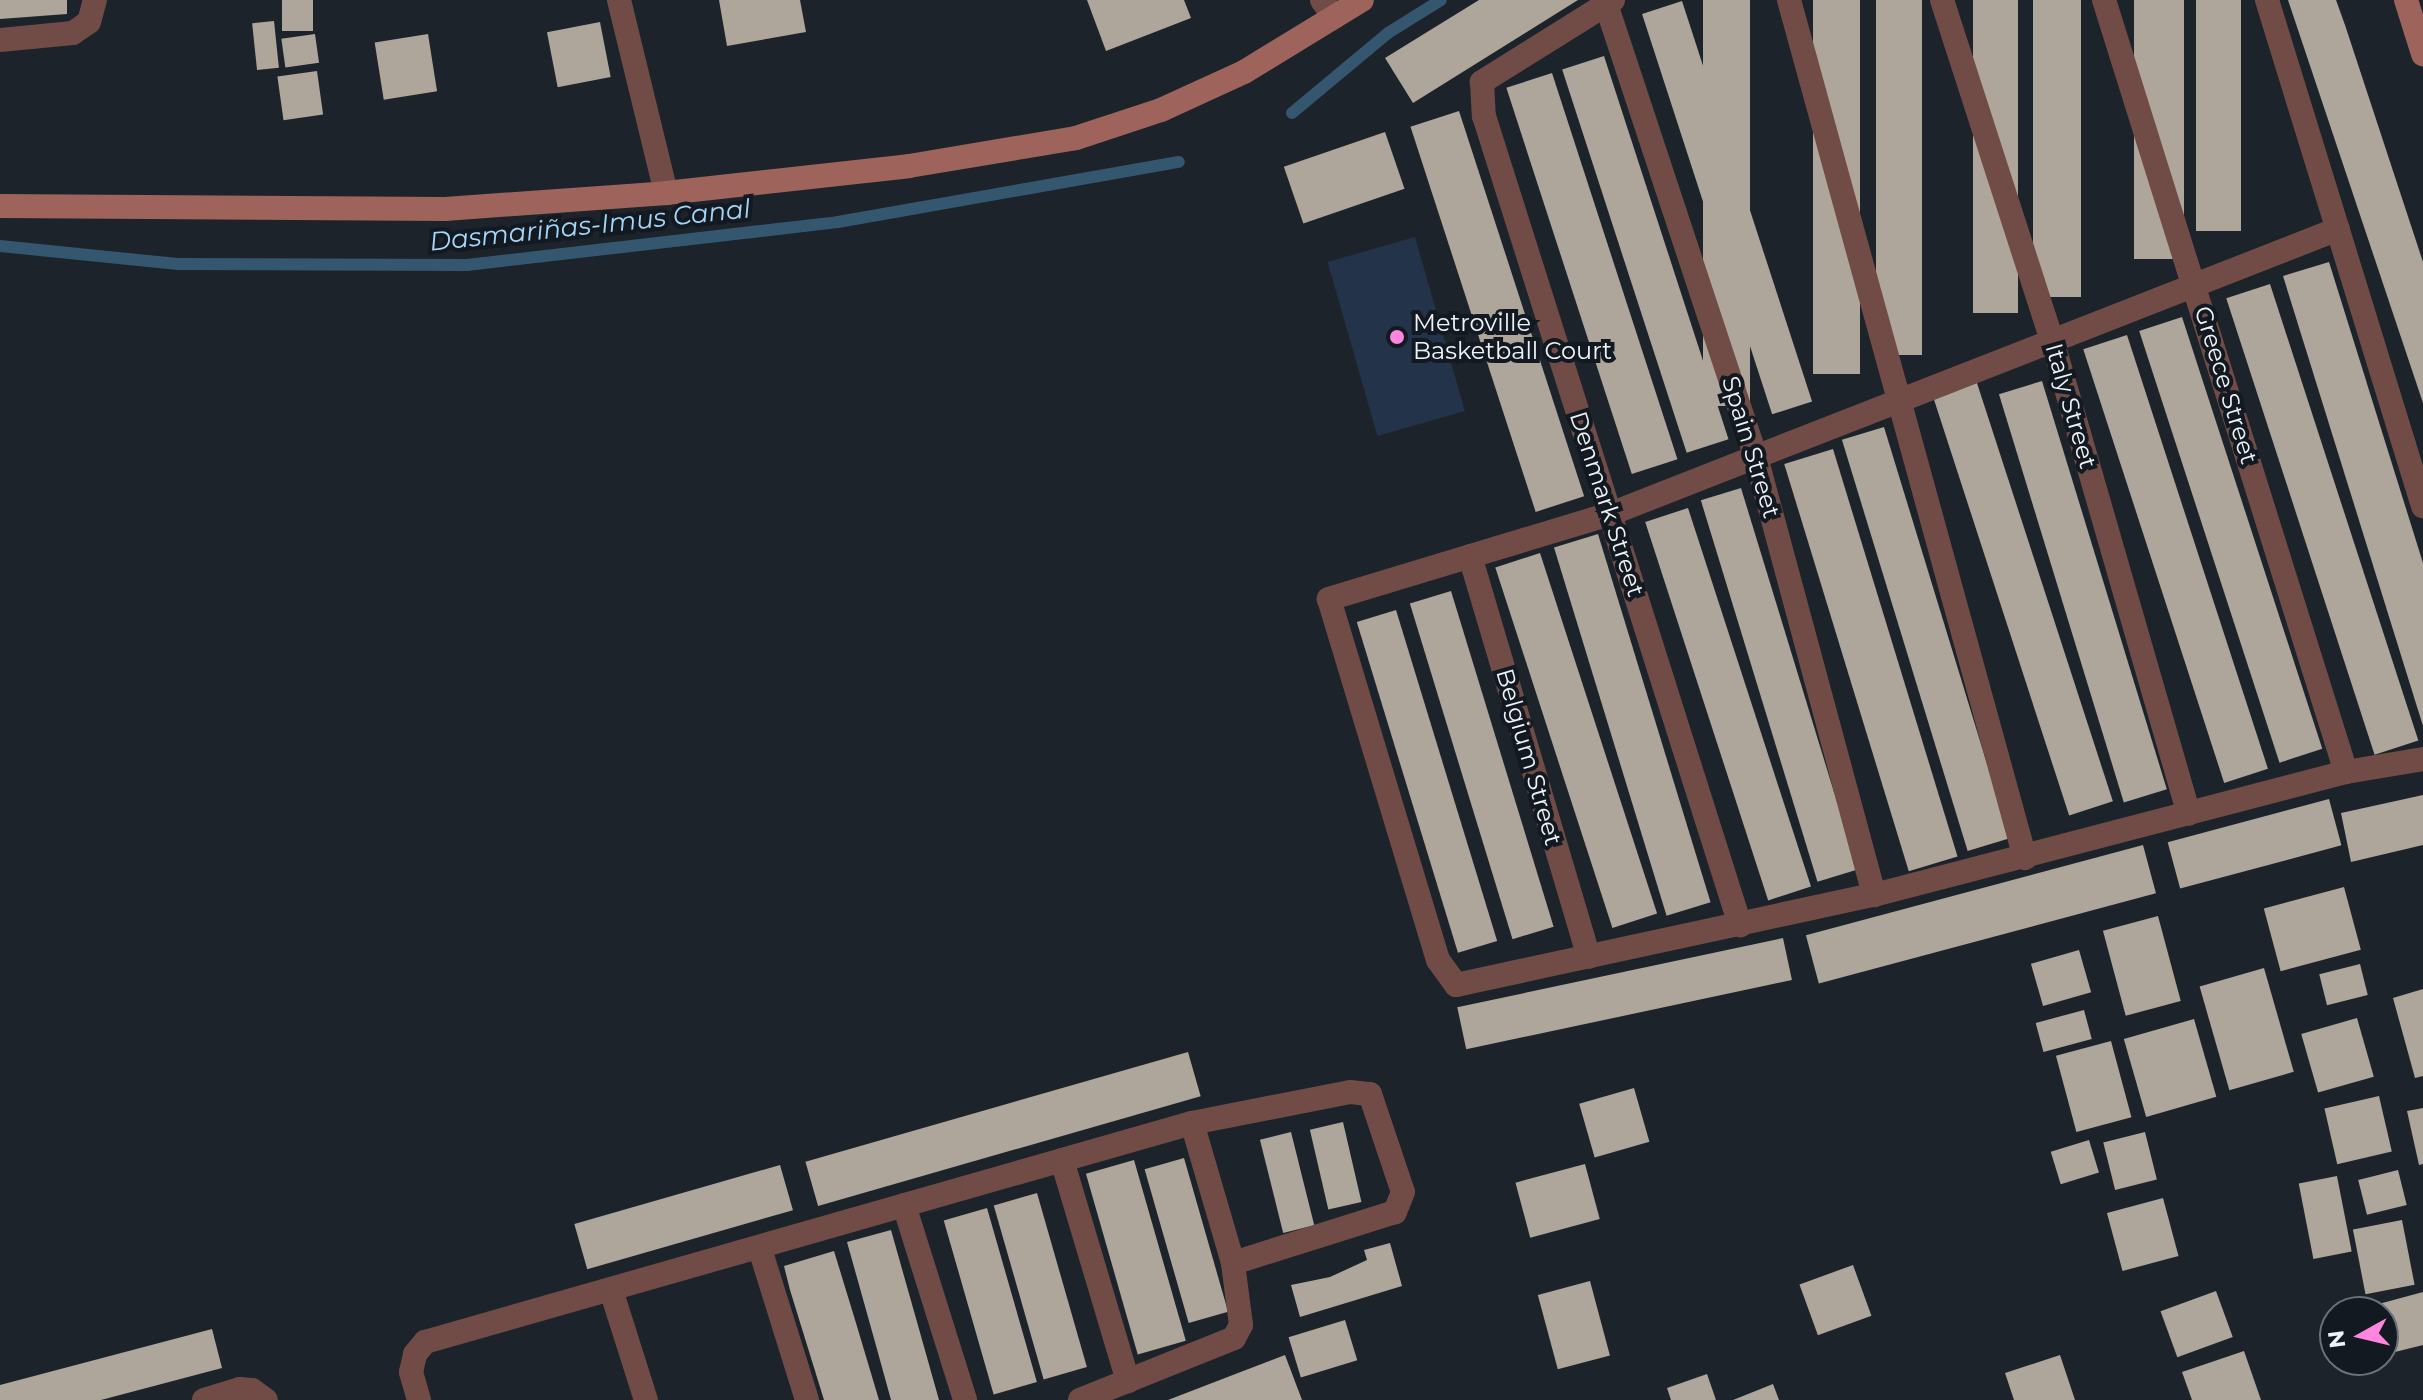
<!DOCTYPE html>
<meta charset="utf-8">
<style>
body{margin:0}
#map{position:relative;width:2423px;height:1400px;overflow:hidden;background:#1c232b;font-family:Montserrat,sans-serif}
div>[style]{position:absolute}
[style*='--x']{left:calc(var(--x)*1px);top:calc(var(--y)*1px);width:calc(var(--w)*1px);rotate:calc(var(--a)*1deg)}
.green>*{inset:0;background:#22334a;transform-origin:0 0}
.stream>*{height:12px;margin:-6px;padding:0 6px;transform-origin:6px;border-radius:6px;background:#34566e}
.building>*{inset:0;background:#aea59b;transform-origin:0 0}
.street>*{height:24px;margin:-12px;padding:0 12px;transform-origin:12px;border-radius:12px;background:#714c46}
.secondary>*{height:24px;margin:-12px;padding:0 12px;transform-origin:12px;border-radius:12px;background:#9e635a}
.dots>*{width:22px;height:22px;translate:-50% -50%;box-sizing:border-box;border:4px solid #131921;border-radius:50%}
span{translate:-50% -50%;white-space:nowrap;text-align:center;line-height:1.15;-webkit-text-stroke:8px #131921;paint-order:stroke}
.poi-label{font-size:24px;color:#f0f4fa}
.left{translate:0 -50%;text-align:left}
.street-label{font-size:24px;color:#f0f4fa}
.water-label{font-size:26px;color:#a5d5f7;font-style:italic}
.north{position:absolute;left:2319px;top:1296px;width:80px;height:80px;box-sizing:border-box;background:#131921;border:2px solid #6b7178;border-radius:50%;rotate:262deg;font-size:22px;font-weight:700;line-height:32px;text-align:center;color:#f0f4fa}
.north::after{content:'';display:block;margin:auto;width:28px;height:36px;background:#ff85df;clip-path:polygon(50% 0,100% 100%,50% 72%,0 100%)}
</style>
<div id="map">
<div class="green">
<i style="left:1415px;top:237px;width:181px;height:91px;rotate:74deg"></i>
</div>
<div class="stream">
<i style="--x:1292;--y:113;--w:125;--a:-39.8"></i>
<i style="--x:1388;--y:33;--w:62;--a:-31.9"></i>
<i style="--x:0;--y:246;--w:179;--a:5.8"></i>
<i style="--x:178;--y:264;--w:289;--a:0.2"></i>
<i style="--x:467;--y:265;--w:373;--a:-6.6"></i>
<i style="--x:838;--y:222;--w:346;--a:-10"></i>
</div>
<div class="building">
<i style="clip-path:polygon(0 0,67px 0,67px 14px,0 19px)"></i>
<i style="left:282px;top:0;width:31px;height:31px"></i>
<i style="clip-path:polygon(719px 0,800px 0,806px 32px,727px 46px)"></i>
<i style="clip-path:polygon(1087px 0,1184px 0,1191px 18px,1106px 51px)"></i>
<i style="clip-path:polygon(1479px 0,1578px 0,1413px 103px,1385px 58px)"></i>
<i style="left:1703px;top:0;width:47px;height:406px"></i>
<i style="left:1813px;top:0;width:47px;height:374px"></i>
<i style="left:1876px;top:0;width:46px;height:355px"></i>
<i style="left:1973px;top:0;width:45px;height:313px"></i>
<i style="left:2033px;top:0;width:48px;height:297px"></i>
<i style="left:2134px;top:0;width:50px;height:259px"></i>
<i style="left:2196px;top:0;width:45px;height:231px"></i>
<i style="clip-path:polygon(2288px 0,2336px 0,2345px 25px,2423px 262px,2423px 403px)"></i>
<i style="left:1682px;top:1px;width:421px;height:42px;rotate:72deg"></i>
<i style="left:274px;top:21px;width:47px;height:22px;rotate:84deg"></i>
<i style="left:600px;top:22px;width:56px;height:54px;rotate:79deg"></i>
<i style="left:315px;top:34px;width:29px;height:34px;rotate:82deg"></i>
<i style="left:428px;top:34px;width:58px;height:54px;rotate:81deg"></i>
<i style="left:1604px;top:56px;width:403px;height:44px;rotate:72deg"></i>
<i style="left:317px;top:71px;width:44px;height:40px;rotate:82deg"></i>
<i style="left:1552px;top:73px;width:406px;height:48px;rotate:72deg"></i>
<i style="left:1459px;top:111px;width:405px;height:51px;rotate:72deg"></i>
<i style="left:1385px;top:132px;width:60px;height:107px;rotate:71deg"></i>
<i style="clip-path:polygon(2329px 262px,2423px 563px,2423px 726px,2283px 276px)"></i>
<i style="left:2270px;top:284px;width:480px;height:46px;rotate:72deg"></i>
<i style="left:2182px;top:317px;width:454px;height:45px;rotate:72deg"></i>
<i style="left:2127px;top:335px;width:456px;height:46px;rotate:72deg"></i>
<i style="left:1976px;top:380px;width:443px;height:46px;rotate:72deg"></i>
<i style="left:2042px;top:381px;width:427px;height:45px;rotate:73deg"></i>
<i style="left:1884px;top:427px;width:430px;height:44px;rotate:73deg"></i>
<i style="left:1833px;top:449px;width:426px;height:51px;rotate:73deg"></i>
<i style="left:1741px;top:488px;width:399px;height:42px;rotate:73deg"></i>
<i style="left:1688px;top:508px;width:398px;height:45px;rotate:72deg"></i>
<i style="left:1598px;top:534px;width:385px;height:46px;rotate:73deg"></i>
<i style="left:1540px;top:553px;width:379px;height:47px;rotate:72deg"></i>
<i style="left:1451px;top:591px;width:351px;height:43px;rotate:73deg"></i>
<i style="left:1396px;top:610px;width:346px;height:41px;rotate:73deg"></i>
<i style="clip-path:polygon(2423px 795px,2423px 845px,2351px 862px,2341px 813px)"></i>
<i style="left:2329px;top:799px;width:48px;height:167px;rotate:75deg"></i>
<i style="left:2143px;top:845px;width:50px;height:349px;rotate:75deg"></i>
<i style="left:2344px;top:887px;width:65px;height:83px;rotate:75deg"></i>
<i style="left:2158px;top:916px;width:88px;height:57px;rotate:75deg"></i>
<i style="left:1783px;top:938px;width:43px;height:333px;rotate:78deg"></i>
<i style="left:2079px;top:950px;width:44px;height:50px;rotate:74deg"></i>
<i style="left:2360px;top:964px;width:32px;height:42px;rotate:76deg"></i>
<i style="left:2264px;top:968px;width:108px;height:67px;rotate:74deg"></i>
<i style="clip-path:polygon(2423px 989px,2423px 1076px,2415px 1078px,2393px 998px)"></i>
<i style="left:2084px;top:1010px;width:30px;height:50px;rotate:75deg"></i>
<i style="left:2357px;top:1018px;width:61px;height:58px;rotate:74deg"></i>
<i style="left:2194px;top:1019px;width:81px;height:73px;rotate:74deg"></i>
<i style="left:2111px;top:1041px;width:79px;height:57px;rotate:75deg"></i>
<i style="left:1188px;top:1052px;width:46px;height:398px;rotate:74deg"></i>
<i style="left:1634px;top:1088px;width:56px;height:57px;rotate:74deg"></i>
<i style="left:2379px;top:1096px;width:57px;height:56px;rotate:77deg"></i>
<i style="clip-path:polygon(2423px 1108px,2423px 1164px,2419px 1165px,2407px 1111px)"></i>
<i style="left:1343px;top:1122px;width:82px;height:34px;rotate:77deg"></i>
<i style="left:1291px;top:1132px;width:96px;height:32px;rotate:76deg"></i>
<i style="left:2145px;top:1132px;width:49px;height:43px;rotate:76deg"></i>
<i style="left:2089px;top:1140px;width:34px;height:40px;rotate:73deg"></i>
<i style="left:1184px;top:1158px;width:160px;height:41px;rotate:74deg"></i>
<i style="left:1134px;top:1160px;width:188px;height:50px;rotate:74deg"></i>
<i style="left:1585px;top:1164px;width:57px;height:72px;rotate:75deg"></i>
<i style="left:780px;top:1165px;width:47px;height:214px;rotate:74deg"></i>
<i style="left:2398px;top:1170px;width:36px;height:41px;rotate:76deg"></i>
<i style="left:2337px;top:1176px;width:77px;height:39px;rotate:79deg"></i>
<i style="left:1037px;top:1193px;width:181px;height:45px;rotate:74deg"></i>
<i style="left:2163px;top:1198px;width:60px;height:58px;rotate:75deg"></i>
<i style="left:987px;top:1208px;width:181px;height:45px;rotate:74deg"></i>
<i style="left:2402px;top:1220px;width:66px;height:50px;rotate:79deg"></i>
<i style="clip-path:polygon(891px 1230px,919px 1329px,939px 1400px,891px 1400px,875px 1342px,847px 1242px)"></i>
<i style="clip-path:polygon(1390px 1243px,1402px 1286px,1300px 1317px,1291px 1285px,1330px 1277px,1367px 1260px,1364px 1250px)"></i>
<i style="clip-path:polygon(834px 1251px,856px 1323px,879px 1400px,824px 1400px,790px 1290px,784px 1266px)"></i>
<i style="left:1853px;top:1265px;width:54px;height:57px;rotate:70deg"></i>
<i style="left:1590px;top:1281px;width:77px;height:54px;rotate:75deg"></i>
<i style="left:2216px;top:1291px;width:49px;height:59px;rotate:70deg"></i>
<i style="clip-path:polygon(2423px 1292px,2423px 1345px,2383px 1355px,2383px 1312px,2349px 1312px)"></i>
<i style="left:1345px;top:1320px;width:42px;height:59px;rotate:73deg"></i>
<i style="clip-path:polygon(212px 1329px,222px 1368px,101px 1400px,0 1400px,0 1385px)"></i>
<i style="clip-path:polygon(2244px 1351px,2261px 1400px,2192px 1400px,2182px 1372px)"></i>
<i style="clip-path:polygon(1285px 1355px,1302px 1400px,1168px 1400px,1238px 1373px)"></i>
<i style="clip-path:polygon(2060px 1355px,2075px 1400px,2014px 1400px,2005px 1373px)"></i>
<i style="clip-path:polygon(1707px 1374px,1716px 1400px,1671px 1400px,1667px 1388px)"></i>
<i style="clip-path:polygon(1773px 1384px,1779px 1400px,1733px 1400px)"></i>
</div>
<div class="street">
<i style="--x:619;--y:0;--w:199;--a:76.3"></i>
<i style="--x:1322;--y:0;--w:21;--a:55"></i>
<i style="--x:1613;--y:0;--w:155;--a:148"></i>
<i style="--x:1482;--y:82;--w:34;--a:87"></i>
<i style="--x:1484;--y:116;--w:849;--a:72.44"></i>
<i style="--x:1789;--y:0;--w:890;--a:74.62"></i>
<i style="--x:1942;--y:0;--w:357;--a:72.1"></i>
<i style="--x:2052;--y:340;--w:493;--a:73.9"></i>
<i style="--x:2104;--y:0;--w:809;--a:72.6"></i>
<i style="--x:2267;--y:0;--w:530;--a:72.87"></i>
<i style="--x:1606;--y:4;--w:477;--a:71.7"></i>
<i style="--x:1756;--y:457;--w:454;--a:74.9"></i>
<i style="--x:0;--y:40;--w:73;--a:-5.5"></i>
<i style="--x:73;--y:33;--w:19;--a:-35"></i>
<i style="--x:89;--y:22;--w:23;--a:-75"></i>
<i style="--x:2338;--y:229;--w:782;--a:158.62"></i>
<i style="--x:1610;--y:514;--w:294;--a:163.2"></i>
<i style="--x:1329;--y:599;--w:377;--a:73.2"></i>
<i style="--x:1438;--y:960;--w:31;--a:54"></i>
<i style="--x:1456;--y:985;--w:428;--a:-12.2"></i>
<i style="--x:1874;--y:895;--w:488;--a:-14.6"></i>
<i style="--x:2346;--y:772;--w:78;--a:-9.6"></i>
<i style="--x:1470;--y:556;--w:418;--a:73.5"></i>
<i style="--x:1062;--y:1160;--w:231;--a:73.4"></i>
<i style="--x:904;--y:1205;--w:204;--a:72.6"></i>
<i style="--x:760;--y:1249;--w:158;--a:72.7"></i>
<i style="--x:612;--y:1293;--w:112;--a:72.4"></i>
<i style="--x:204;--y:1400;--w:37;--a:-17"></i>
<i style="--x:239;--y:1389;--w:13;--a:4"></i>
<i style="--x:252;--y:1390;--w:17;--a:36"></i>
<i style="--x:419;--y:1400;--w:29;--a:-106"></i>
<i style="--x:411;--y:1372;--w:18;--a:-77"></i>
<i style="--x:415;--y:1354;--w:16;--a:-50"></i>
<i style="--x:425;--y:1342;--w:798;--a:-15.94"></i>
<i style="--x:1080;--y:1400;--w:166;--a:-21.9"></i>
<i style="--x:1234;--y:1338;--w:15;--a:-62"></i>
<i style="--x:1241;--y:1325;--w:63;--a:-97.4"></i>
<i style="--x:1233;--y:1263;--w:146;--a:-106.3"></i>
<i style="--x:1192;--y:1123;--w:161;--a:-11.1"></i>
<i style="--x:1350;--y:1092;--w:20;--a:6"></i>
<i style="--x:1370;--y:1094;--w:103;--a:71.4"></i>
<i style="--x:1403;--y:1192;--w:22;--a:112"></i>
<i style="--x:1395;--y:1212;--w:170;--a:162.5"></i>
</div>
<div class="secondary">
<i style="--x:2406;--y:0;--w:57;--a:72.5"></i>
<i style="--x:0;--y:206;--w:445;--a:0.4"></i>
<i style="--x:445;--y:209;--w:222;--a:-4.1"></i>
<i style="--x:666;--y:193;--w:244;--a:-6.3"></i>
<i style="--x:909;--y:166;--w:169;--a:-9.5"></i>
<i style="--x:1076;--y:138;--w:89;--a:-18.2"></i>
<i style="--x:1161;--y:110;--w:91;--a:-24.6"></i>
<i style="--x:1244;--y:72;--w:138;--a:-31.4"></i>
</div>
<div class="dots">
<i style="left:1397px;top:337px;background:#ff85df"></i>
</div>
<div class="poi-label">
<span class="left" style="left:1413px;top:337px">Metroville<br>Basketball Court</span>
</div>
<div class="street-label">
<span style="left:2226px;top:385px;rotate:73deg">Greece Street</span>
<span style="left:2071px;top:406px;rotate:74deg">Italy Street</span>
<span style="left:1751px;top:447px;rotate:73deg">Spain Street</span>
<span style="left:1607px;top:504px;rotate:72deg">Denmark Street</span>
<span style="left:1529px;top:757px;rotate:74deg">Belgium Street</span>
</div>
<div class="water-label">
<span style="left:590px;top:226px;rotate:-6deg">Dasmariñas-Imus Canal</span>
</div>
<div class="north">N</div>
</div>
